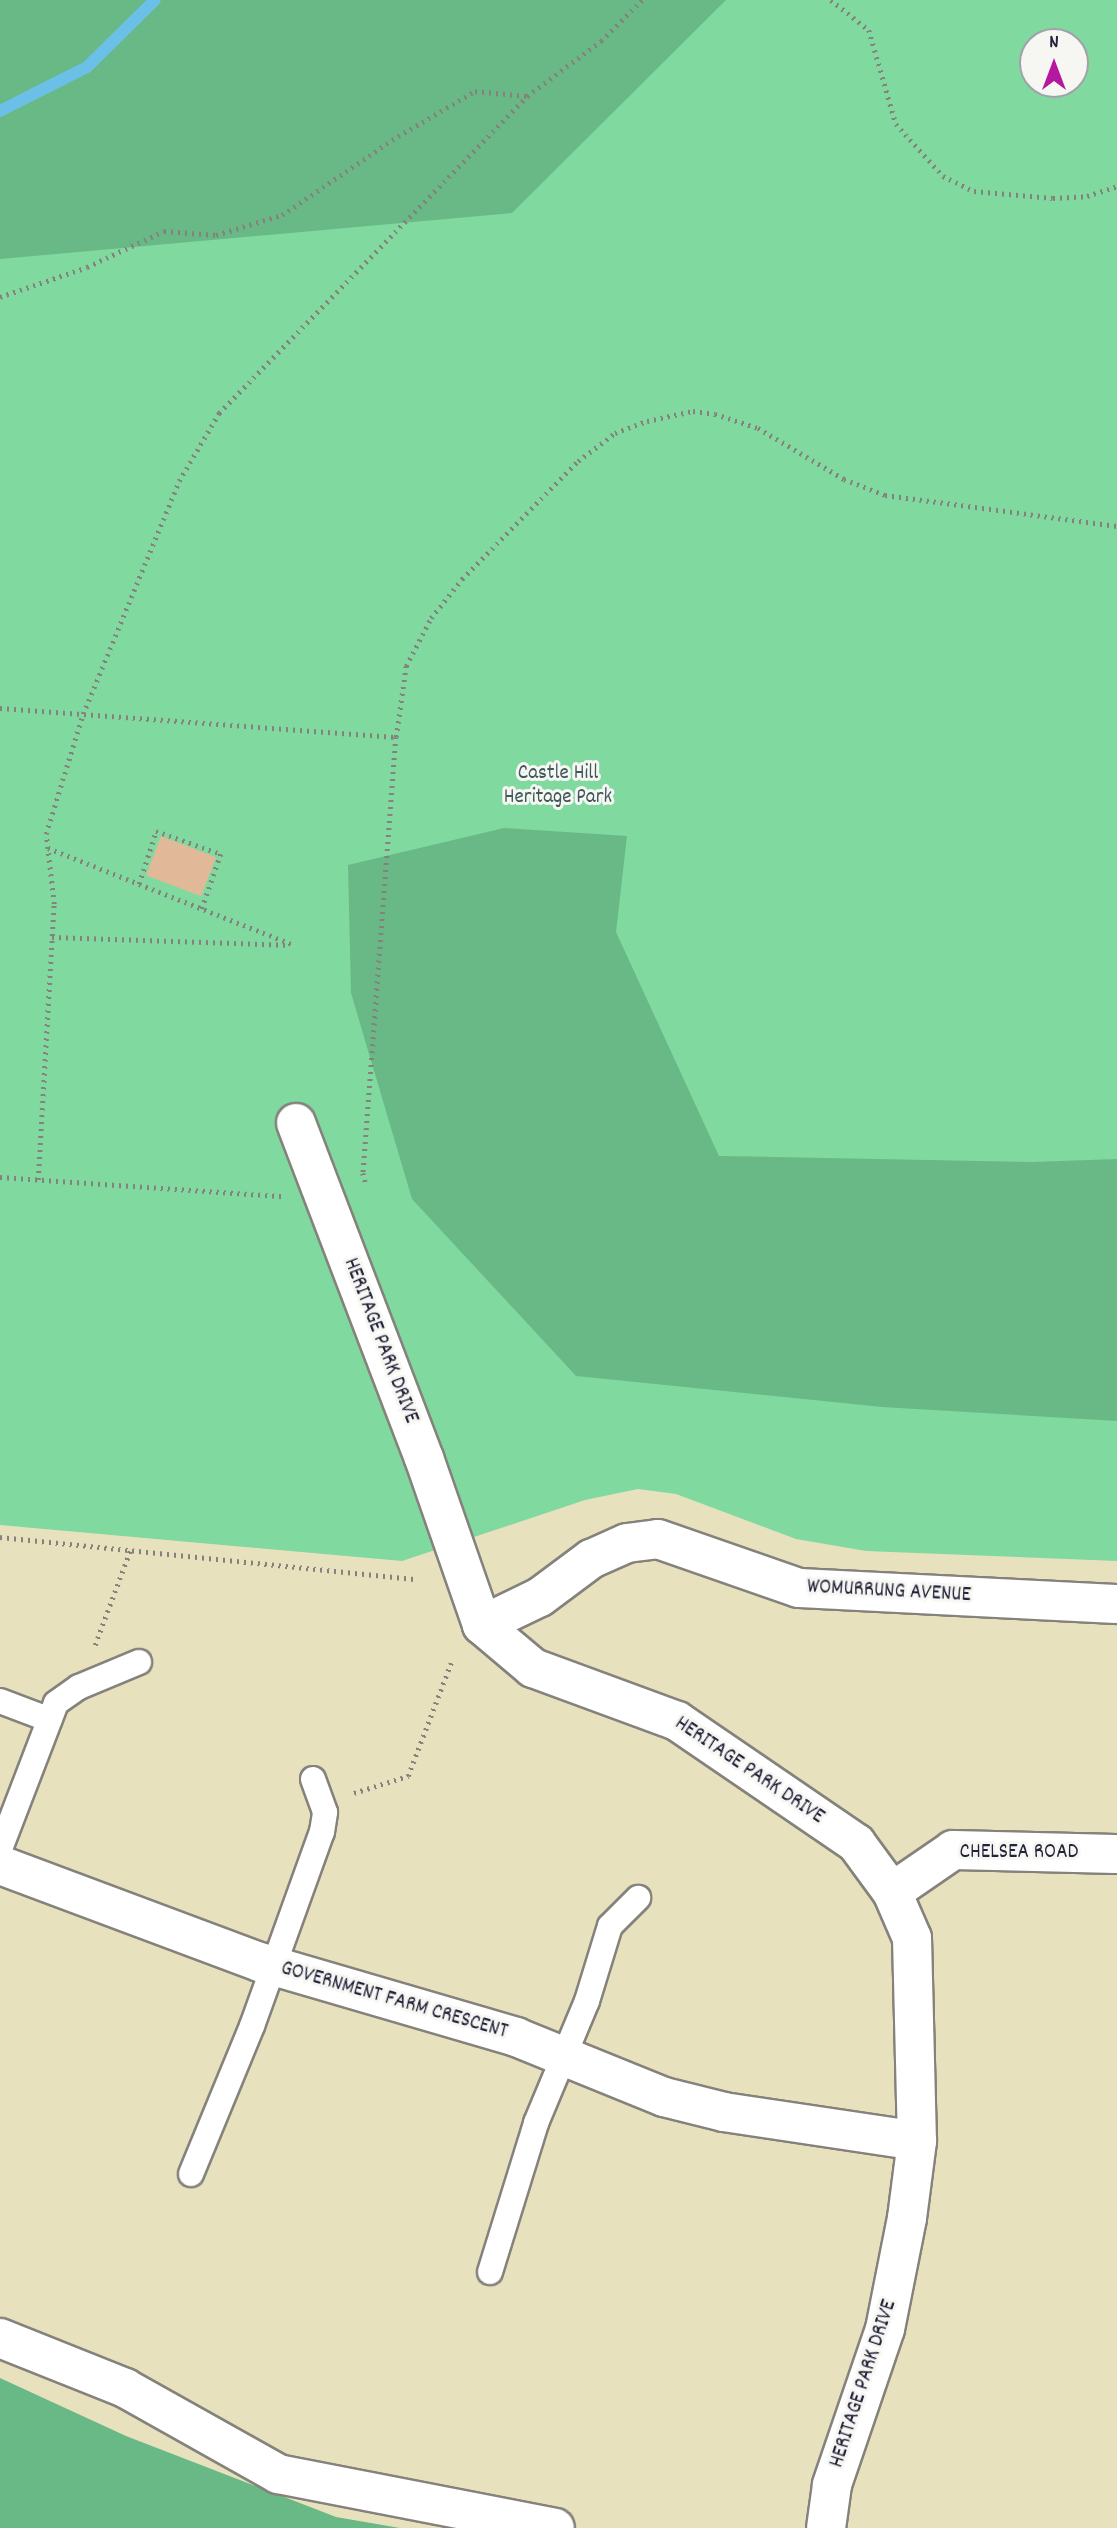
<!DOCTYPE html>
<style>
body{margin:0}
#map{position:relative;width:1117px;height:2528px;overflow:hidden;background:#e8e1be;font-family:Dekko,sans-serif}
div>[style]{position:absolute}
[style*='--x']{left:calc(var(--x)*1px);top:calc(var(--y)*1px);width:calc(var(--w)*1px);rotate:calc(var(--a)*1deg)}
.green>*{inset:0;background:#80d99f}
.forest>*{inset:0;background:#68b986}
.stream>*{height:12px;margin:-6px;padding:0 6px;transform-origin:6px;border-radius:6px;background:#6ac0e7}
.building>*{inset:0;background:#e1b998;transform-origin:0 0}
.path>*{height:4.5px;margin-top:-2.25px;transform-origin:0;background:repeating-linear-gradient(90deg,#85827c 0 2px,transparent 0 7px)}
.roads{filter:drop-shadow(2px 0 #85827c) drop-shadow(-2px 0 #85827c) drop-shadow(0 2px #85827c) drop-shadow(0 -2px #85827c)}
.service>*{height:24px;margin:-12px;padding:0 12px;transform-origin:12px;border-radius:12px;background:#fff}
.minor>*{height:38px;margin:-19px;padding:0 19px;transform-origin:19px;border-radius:19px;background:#fff}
span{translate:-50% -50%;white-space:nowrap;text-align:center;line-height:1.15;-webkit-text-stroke:6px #f6f6f2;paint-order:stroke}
.park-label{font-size:21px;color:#3e5959}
.street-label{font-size:21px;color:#22223b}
.north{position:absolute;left:1019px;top:28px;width:70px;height:70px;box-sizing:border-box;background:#f6f6f2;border:2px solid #a1a1a9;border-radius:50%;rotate:0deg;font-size:19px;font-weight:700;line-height:28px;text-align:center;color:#22223b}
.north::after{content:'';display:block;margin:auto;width:24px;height:32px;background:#b5179e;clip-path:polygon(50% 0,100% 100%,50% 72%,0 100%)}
</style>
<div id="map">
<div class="green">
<i style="clip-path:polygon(evenodd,0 0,1117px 0,1117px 1561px,866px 1551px,796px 1539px,676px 1494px,638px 1489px,585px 1500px,402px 1561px,0 1525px,0 0,1033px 42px,1075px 42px,1075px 84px,1033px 84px,1033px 42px)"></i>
</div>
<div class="forest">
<i style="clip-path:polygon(0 0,726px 0,512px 213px,0 259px)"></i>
<i style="clip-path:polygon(504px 828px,627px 836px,616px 932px,719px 1156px,1032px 1162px,1117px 1159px,1117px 1421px,882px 1407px,576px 1376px,412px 1199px,351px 993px,348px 865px)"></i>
<i style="clip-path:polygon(0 2378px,126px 2436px,336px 2517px,400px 2528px,0 2528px)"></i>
</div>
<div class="stream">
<i style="--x:0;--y:111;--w:97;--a:-26.8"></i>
<i style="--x:87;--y:67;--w:95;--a:-44.6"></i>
</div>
<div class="building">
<i style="left:161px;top:836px;width:59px;height:42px;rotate:21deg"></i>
</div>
<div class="path">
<i style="--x:831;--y:0;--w:48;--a:38.3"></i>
<i style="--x:869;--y:30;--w:98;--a:74"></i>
<i style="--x:896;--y:124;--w:70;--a:47.9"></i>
<i style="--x:943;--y:176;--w:34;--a:26"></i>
<i style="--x:974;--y:191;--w:79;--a:5.1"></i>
<i style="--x:1053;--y:198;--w:34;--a:-3"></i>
<i style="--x:1087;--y:196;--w:32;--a:-18"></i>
<i style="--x:0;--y:297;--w:92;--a:-19"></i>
<i style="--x:87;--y:267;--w:85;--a:-25.1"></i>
<i style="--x:164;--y:231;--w:52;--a:4.4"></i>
<i style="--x:216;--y:235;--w:69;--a:-16.9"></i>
<i style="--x:282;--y:215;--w:133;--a:-34.3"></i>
<i style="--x:392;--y:140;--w:96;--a:-30.6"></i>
<i style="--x:475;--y:91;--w:52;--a:5.5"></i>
<i style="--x:0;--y:708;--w:397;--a:4.2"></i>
<i style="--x:396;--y:737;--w:437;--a:94.3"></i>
<i style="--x:363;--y:1173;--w:11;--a:75"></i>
<i style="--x:396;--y:737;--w:72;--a:-82"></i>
<i style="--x:406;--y:666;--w:54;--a:-62.5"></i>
<i style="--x:431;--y:618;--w:50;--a:-51.5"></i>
<i style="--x:462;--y:579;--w:165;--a:-45.5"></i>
<i style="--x:578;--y:461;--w:46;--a:-37.1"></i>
<i style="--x:615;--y:433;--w:34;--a:-21"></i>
<i style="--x:647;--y:421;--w:47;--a:-12.3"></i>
<i style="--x:693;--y:411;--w:22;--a:8"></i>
<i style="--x:715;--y:414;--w:45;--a:18"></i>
<i style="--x:758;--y:428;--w:100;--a:30.7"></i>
<i style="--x:844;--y:479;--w:44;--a:21.3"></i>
<i style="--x:885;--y:495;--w:234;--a:7.6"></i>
<i style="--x:48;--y:848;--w:264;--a:21.5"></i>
<i style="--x:139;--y:884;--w:56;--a:-72.2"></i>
<i style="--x:156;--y:831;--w:69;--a:19.5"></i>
<i style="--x:221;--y:854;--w:58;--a:109.1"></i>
<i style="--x:52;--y:937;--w:238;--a:1.9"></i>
<i style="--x:0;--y:1177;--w:283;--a:3.9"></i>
<i style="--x:38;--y:1180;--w:276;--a:-86.7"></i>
<i style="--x:54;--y:904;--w:70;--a:-96.5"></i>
<i style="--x:46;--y:834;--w:126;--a:-72.9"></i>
<i style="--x:83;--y:714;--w:252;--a:-67.6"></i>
<i style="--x:179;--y:481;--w:79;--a:-59.5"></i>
<i style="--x:219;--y:413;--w:442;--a:-45.8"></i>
<i style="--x:527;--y:96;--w:92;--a:-36.6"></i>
<i style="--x:601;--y:41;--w:58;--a:-45"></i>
<i style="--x:0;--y:1537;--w:416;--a:5.8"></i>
<i style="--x:95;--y:1645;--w:103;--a:-69.6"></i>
<i style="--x:354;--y:1793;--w:57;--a:-17.5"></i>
<i style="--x:408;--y:1776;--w:124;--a:-69.2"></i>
</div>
<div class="roads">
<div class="service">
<i style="--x:0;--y:1701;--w:53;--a:20.8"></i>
<i style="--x:0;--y:1849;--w:156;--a:-69"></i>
<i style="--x:56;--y:1703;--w:28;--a:-35"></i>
<i style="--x:79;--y:1687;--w:65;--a:-22.6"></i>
<i style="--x:191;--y:2174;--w:160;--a:-67.6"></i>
<i style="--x:252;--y:2026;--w:206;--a:-70.2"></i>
<i style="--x:322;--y:1832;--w:20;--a:-81"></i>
<i style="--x:325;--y:1812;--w:35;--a:-110"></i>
<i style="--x:490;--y:2272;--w:156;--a:-72.8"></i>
<i style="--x:536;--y:2123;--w:132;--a:-67.3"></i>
<i style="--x:587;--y:2001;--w:78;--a:-73"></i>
<i style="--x:610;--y:1926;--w:40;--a:-45"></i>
</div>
<div class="minor">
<i style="--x:296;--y:1123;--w:359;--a:69.1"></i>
<i style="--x:424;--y:1458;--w:177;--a:70.8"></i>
<i style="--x:482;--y:1625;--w:67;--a:40.1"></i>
<i style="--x:533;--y:1668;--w:153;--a:20.2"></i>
<i style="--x:677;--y:1721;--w:217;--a:34.3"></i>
<i style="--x:856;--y:1843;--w:61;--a:53.7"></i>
<i style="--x:892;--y:1892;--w:50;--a:66.5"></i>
<i style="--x:912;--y:1938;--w:203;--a:88.6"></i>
<i style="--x:917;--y:2141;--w:78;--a:97.4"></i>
<i style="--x:907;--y:2218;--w:113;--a:101.2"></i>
<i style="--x:885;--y:2329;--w:165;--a:108.8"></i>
<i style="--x:832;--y:2485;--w:43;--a:97.9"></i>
<i style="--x:482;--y:1625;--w:64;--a:-25.8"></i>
<i style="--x:540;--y:1597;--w:64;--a:-36.7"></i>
<i style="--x:591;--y:1559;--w:39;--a:-24"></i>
<i style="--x:627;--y:1543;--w:31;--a:-7"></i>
<i style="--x:658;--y:1539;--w:149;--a:19.2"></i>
<i style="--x:799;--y:1588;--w:318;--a:2.9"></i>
<i style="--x:0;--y:1865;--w:278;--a:20.5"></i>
<i style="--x:260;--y:1962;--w:267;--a:16.3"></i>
<i style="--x:516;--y:2037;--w:160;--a:22.1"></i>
<i style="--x:664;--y:2097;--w:62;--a:14"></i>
<i style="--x:724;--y:2112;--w:195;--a:8.5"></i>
<i style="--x:892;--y:1892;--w:74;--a:-34.5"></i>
<i style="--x:953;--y:1850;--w:164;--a:1.4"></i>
<i style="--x:0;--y:2338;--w:135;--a:21.8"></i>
<i style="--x:125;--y:2388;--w:176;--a:29.3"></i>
<i style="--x:278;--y:2474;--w:282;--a:11"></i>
</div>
</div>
<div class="park-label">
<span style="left:558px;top:786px">Castle Hill<br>Heritage Park</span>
</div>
<div class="street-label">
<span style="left:380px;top:1341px;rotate:69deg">HERITAGE PARK DRIVE</span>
<span style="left:889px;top:1592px;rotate:3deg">WOMURRUNG AVENUE</span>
<span style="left:749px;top:1771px;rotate:34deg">HERITAGE PARK DRIVE</span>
<span style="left:1019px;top:1853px">CHELSEA ROAD</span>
<span style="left:394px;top:2001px;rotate:16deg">GOVERNMENT FARM CRESCENT</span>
<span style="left:864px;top:2384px;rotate:-72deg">HERITAGE PARK DRIVE</span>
</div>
<div class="north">N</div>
</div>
